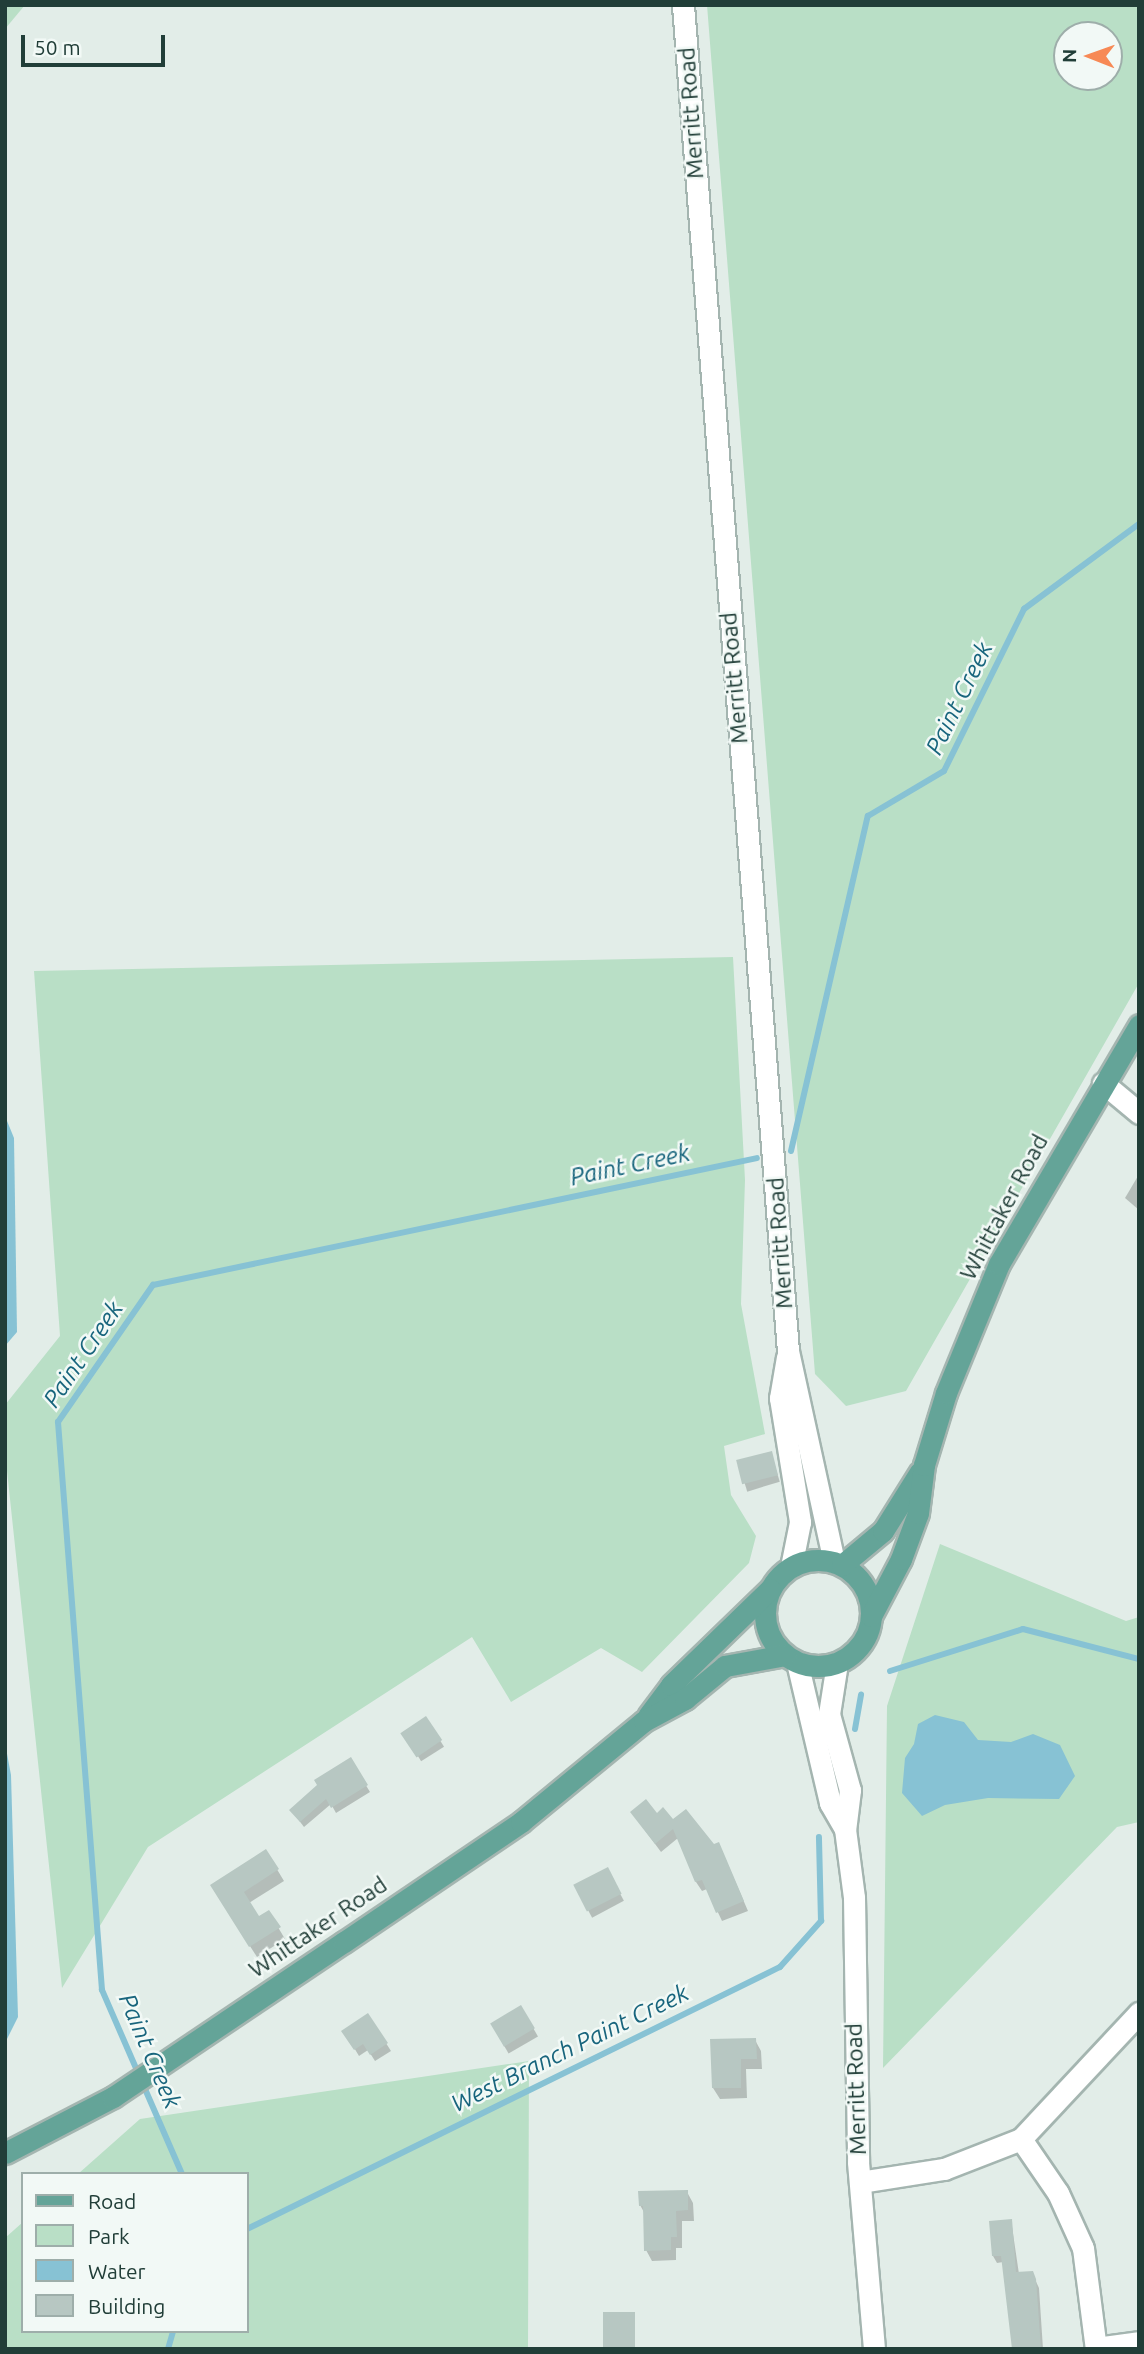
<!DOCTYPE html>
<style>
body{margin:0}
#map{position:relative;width:1144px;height:2354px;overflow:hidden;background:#e2ede8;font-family:Ubuntu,sans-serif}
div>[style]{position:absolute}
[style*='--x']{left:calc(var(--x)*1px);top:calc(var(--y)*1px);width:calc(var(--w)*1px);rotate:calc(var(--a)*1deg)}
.green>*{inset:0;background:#b9dfc6}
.water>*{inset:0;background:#87c2d4}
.shadow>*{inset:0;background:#0003;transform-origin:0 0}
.stream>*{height:6px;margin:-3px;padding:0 3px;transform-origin:3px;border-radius:3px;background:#87c2d4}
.building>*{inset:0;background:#b7c7c2;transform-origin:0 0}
.roads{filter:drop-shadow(2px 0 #a4b5b0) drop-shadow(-2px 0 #a4b5b0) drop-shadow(0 2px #a4b5b0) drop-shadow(0 -2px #a4b5b0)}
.minor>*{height:21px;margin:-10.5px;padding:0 10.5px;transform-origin:10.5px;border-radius:10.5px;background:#fff}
.major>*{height:21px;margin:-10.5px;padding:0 10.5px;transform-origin:10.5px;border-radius:10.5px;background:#64a498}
.major>.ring{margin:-10.5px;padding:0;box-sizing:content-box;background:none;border:21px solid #64a498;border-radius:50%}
span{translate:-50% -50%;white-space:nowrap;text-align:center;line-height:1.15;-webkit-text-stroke:5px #f2f9f6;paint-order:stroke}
.street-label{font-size:23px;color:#213e38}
.water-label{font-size:24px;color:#18657d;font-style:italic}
.frame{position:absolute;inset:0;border:7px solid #213e38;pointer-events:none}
.legend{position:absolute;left:21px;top:2172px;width:228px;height:161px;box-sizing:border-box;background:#f2f9f6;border:2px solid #9eaeaa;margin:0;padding:9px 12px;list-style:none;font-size:21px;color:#213e38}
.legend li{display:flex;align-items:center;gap:14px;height:35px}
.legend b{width:35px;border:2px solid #9eaeaa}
.north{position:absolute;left:1053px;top:21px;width:70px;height:70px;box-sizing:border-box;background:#f2f9f6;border:2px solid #9eaeaa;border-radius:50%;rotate:271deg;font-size:19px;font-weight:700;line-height:28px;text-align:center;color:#213e38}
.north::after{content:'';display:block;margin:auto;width:24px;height:32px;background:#f78955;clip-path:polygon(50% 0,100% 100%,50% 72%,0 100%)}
.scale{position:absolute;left:21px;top:35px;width:144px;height:32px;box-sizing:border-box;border:4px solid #213e38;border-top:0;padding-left:9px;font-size:21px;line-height:24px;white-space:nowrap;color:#213e38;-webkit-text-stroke:5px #f2f9f6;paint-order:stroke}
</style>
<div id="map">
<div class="green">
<i style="clip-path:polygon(5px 5px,25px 5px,5px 29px)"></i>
<i style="clip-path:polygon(evenodd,707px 5px,1139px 5px,1139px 983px,906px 1391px,846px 1406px,815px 1374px,707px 5px,1109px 35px,1109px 77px,1067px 77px,1067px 35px,1109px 35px)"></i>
<i style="clip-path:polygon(733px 957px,745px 1180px,741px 1304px,765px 1434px,724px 1446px,731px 1495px,756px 1536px,749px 1563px,642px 1672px,601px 1648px,511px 1702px,472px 1637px,148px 1847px,62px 1988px,5px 1452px,5px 1405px,60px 1336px,34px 971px)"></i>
<i style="clip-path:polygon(940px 1544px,1126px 1621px,1139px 1617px,1139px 1822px,1117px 1827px,883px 2068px,887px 1706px)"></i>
<i style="clip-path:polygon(529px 2061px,528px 2349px,5px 2349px,5px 2238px,23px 2222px,23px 2331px,247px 2331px,247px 2174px,78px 2174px,140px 2119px)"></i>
</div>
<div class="water">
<i style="clip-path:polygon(5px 1116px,14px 1138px,17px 1332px,5px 1346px)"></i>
<i style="clip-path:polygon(935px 1715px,964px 1722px,978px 1740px,1011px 1742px,1033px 1734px,1060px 1745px,1075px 1776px,1059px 1799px,988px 1798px,945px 1805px,922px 1816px,902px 1793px,905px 1758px,914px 1744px,918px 1724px)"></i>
<i style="clip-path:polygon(5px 1743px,11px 1775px,18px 2017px,5px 2043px)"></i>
</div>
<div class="shadow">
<i style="clip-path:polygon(1138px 1176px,1139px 1176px,1139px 1210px,1125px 1198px)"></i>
<i style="left:771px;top:1453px;width:30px;height:34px;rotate:73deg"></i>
<i style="left:426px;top:1718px;width:34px;height:27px;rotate:58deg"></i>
<i style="clip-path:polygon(350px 1759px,370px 1792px,336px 1813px,331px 1804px,304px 1827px,291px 1810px)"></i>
<i style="clip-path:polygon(632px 1813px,656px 1815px,713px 1846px,719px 1844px,748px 1911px,722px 1921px,707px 1889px,702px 1891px,696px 1882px,678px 1838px,661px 1852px)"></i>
<i style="clip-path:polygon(266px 1851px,284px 1881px,249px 1903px,259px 1919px,269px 1912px,285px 1939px,257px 1957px,218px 1896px)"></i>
<i style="left:607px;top:1869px;width:36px;height:36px;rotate:62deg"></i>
<i style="left:521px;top:2007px;width:34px;height:34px;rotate:60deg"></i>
<i style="clip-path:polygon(368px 2015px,391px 2051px,375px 2061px,368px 2050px,359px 2056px,344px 2031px)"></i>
<i style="clip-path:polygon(755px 2040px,761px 2051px,762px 2069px,746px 2069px,747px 2098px,720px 2099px,713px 2088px)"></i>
<i style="clip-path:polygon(687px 2192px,693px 2203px,694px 2221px,682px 2221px,682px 2248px,676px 2248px,676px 2260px,652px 2261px,646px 2250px,645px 2214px,640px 2205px)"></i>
<i style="clip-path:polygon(1011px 2220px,1019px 2274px,1032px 2273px,1039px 2288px,1043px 2349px,1013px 2349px,1003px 2262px,997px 2263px,993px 2256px)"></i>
</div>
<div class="stream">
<i style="--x:791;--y:1151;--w:344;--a:-77.1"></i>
<i style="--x:868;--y:816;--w:88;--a:-30.6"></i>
<i style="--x:944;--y:771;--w:181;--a:-63.7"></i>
<i style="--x:1024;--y:609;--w:143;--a:-36.5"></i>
<i style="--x:890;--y:1671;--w:139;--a:-17.5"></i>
<i style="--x:1023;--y:1629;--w:120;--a:14.5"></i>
<i style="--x:855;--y:1729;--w:35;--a:-80"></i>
<i style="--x:182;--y:2174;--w:201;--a:-113.5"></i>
<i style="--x:102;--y:1990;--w:570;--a:-94.43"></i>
<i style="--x:58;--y:1422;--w:167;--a:-55.3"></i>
<i style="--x:153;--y:1285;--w:617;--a:-11.87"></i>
<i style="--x:247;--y:2229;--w:594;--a:-26.18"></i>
<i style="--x:780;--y:1967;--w:62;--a:-48.3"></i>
<i style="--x:821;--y:1921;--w:84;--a:-91.4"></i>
<i style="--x:168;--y:2349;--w:19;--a:-74"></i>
</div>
<div class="building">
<i style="left:772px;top:1451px;width:25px;height:37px;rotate:76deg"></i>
<i style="left:426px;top:1716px;width:29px;height:31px;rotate:56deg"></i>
<i style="clip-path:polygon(351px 1757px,368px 1785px,331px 1808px,326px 1799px,300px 1822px,289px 1810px,317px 1785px,314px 1780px)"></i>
<i style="clip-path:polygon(646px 1799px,657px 1813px,663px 1807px,673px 1819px,686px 1809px,714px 1844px,719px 1842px,744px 1901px,716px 1913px,702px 1880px,695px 1882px,673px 1829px,655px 1844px,630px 1812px)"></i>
<i style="clip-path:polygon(266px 1849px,279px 1869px,244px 1892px,259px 1916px,269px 1910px,281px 1927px,249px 1947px,210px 1885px)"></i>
<i style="left:608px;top:1867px;width:30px;height:39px;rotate:63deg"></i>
<i style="left:521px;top:2005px;width:27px;height:36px;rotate:59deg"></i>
<i style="clip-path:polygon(368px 2013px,388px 2043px,370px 2055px,363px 2044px,354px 2050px,341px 2031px)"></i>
<i style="clip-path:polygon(756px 2038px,757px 2059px,741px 2059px,741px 2088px,712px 2088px,710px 2039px)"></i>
<i style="clip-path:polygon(688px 2190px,688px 2210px,676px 2211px,677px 2237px,671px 2237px,671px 2250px,644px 2251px,643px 2206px,639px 2206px,638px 2191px)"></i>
<i style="clip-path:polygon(1012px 2219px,1016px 2272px,1033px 2271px,1036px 2279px,1041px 2349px,1012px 2349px,1001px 2256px,992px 2256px,989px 2221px)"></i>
<i style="left:635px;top:2312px;width:37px;height:32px;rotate:90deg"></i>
</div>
<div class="roads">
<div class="minor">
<i style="--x:683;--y:5;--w:1350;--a:85.54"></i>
<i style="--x:788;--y:1351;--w:216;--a:77.7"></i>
<i style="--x:1103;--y:1083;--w:47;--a:39.8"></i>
<i style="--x:787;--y:1357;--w:42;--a:99.7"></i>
<i style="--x:780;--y:1398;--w:126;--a:80.8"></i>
<i style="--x:800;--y:1522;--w:46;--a:101.3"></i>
<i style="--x:797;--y:1662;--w:145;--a:76.8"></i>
<i style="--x:830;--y:1803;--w:30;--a:60"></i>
<i style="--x:837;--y:1663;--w:52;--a:98.9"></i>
<i style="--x:829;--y:1714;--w:79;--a:74.6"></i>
<i style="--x:850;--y:1790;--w:39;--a:97"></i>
<i style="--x:845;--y:1829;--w:69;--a:82.5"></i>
<i style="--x:854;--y:1897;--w:265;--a:89.1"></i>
<i style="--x:858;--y:2162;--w:188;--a:85.1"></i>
<i style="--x:1021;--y:2139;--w:65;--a:55.6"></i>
<i style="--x:1058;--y:2193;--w:60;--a:65.6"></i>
<i style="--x:1083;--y:2248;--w:102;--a:82.7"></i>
<i style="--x:860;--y:2182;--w:85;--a:-8.8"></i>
<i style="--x:944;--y:2169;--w:83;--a:-21.3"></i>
<i style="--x:1021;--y:2139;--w:173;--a:-46.9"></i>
<i style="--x:1096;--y:2348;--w:43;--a:-7.9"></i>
</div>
<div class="major">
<i class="ring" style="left:765px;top:1560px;width:85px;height:85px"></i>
<i style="--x:842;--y:1565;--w:53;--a:-39.7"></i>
<i style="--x:883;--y:1531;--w:70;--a:-57.9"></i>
<i style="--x:871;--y:1616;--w:64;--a:-62.2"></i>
<i style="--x:901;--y:1559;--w:49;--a:-69.7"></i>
<i style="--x:918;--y:1513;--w:48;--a:-82.9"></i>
<i style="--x:924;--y:1465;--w:75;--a:-73"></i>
<i style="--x:946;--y:1393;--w:139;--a:-67.7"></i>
<i style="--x:999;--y:1264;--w:277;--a:-59.6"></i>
<i style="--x:648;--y:1716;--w:39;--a:-53"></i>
<i style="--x:671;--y:1685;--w:138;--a:-44.1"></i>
<i style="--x:5;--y:2153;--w:122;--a:-27.4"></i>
<i style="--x:113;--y:2097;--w:278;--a:-33.9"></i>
<i style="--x:344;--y:1942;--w:214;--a:-34.1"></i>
<i style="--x:521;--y:1822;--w:159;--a:-39.4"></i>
<i style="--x:644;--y:1721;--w:47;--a:-28.2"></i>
<i style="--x:685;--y:1699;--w:52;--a:-39.5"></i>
<i style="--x:725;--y:1666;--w:61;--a:-10.4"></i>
</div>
</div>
<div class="street-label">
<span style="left:691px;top:113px;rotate:-94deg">Merritt Road</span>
<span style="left:734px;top:678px;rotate:-95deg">Merritt Road</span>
<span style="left:1004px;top:1207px;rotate:-62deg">Whittaker Road</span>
<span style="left:780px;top:1243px;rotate:-94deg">Merritt Road</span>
<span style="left:318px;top:1927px;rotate:-34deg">Whittaker Road</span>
<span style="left:856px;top:2089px;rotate:-92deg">Merritt Road</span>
</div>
<div class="water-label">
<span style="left:959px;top:698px;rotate:-64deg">Paint Creek</span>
<span style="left:630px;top:1165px;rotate:-12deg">Paint Creek</span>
<span style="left:83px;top:1354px;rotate:-56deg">Paint Creek</span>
<span style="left:570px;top:2048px;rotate:-26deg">West Branch Paint Creek</span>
<span style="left:150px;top:2051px;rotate:67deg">Paint Creek</span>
</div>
<div class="frame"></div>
<ul class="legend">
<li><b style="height:9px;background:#64a498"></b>Road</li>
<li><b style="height:19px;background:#b9dfc6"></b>Park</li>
<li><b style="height:19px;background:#87c2d4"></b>Water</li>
<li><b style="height:19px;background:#b7c7c2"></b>Building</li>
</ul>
<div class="north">N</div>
<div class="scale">50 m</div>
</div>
